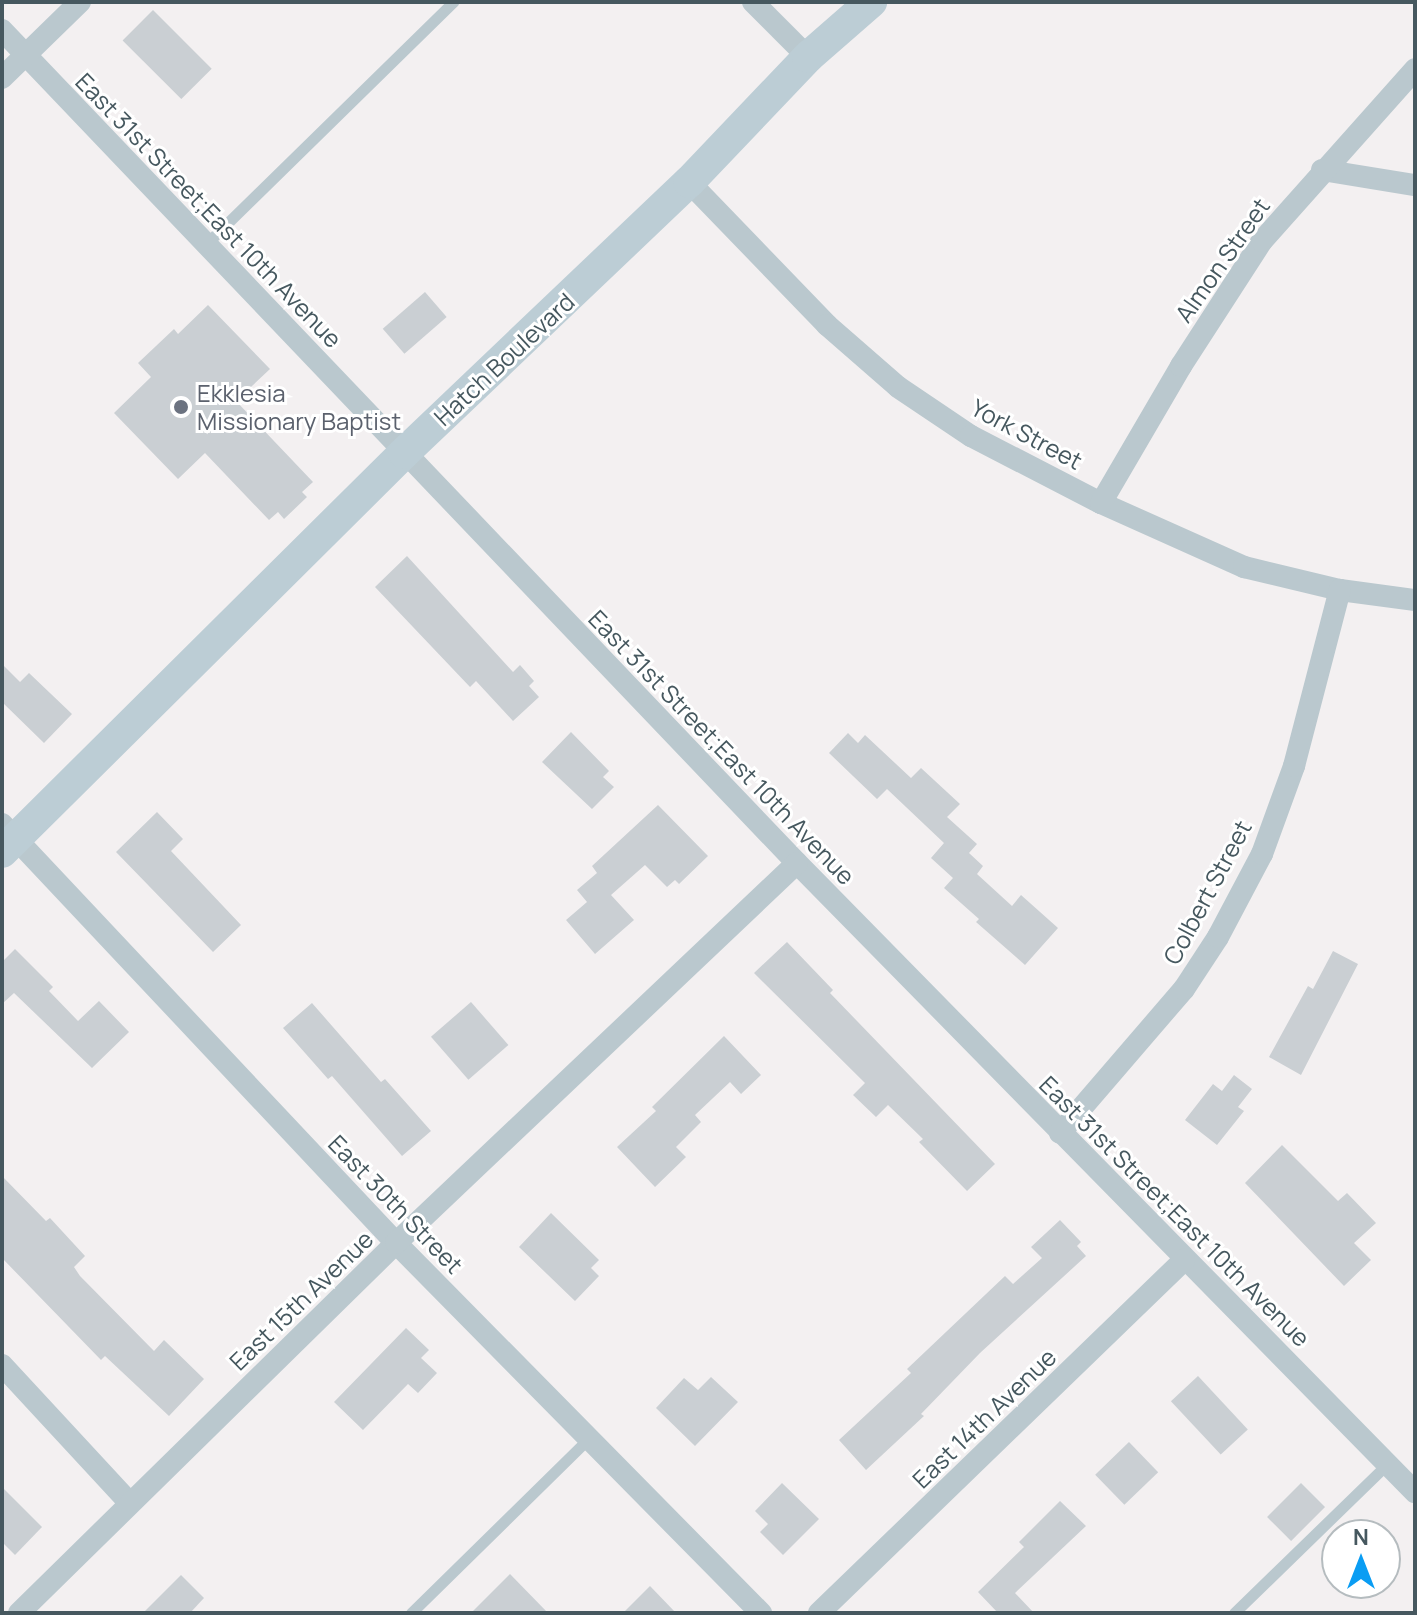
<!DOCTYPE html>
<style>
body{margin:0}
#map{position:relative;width:1417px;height:1615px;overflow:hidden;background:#f3f0f1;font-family:Manrope,sans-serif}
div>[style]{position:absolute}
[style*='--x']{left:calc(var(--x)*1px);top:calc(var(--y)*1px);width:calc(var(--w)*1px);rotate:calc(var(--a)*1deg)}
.building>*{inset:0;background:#cacfd3;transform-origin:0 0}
.lane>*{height:11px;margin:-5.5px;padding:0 5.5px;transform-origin:5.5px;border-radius:5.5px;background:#bac8ce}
.street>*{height:22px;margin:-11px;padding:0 11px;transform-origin:11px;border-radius:11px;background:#bac8ce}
.secondary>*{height:32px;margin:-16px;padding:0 16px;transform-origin:16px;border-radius:16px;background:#bccdd5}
.dots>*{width:22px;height:22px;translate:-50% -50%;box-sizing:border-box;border:4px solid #fff;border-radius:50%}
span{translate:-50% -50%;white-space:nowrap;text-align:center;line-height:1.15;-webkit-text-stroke:6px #fff;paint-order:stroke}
.street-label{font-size:24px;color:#46585f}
.worship-label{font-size:24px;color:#5b616d}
.left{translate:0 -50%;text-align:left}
.frame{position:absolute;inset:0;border:4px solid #46585f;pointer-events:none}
.north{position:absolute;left:1321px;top:1519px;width:80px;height:80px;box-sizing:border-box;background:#fff;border:2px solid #b5bcbf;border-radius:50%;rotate:0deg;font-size:22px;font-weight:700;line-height:32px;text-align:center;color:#46585f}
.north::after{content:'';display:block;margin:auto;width:28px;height:36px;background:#0a9df3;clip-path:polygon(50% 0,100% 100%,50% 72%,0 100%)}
</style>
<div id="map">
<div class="building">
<i style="left:153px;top:10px;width:83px;height:43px;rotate:45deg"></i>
<i style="left:425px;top:292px;width:33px;height:56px;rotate:49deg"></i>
<i style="clip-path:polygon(208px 305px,270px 369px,236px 401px,313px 482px,302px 492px,307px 497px,284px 519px,278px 512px,269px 520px,205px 453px,178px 479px,114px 413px,151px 377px,138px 363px,174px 329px,178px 334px)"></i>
<i style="clip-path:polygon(407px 556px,513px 672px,520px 665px,534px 681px,529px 686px,539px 697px,513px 721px,476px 681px,470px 687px,375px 587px)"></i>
<i style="clip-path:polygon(2px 664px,20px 682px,29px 673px,72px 714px,44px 743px,2px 702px)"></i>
<i style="clip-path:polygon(571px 732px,609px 771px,603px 777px,614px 787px,592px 809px,542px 762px)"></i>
<i style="clip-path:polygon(848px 733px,858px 743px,865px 735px,911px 778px,921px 768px,960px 804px,947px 817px,977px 844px,969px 853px,983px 866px,977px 874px,1012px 906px,1021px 895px,1058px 928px,1025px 965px,976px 922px,979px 919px,944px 888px,953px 878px,931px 858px,944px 843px,887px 789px,877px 799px,829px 753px)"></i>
<i style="clip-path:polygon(658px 805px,708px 856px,679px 884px,675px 880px,667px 887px,645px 865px,611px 895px,634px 920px,595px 954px,566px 920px,587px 902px,577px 890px,597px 873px,592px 866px)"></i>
<i style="clip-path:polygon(157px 812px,183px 839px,171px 851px,241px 925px,213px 952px,116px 852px)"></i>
<i style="clip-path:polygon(787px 942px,833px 990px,830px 993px,995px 1164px,967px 1191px,919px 1142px,923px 1139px,888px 1105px,876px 1117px,853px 1095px,865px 1083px,754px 973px)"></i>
<i style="clip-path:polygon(15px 949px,53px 987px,49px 991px,78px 1021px,99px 1001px,129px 1032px,92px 1068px,14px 993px,2px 1004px,2px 962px)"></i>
<i style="clip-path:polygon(1333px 951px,1358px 964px,1301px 1075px,1269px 1057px,1308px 986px,1313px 989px)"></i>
<i style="left:471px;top:1002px;width:57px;height:53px;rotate:49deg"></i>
<i style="clip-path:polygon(312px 1003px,381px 1082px,385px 1079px,431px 1131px,402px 1156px,332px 1076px,328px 1079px,283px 1028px)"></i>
<i style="clip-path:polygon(724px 1036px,761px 1075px,741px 1094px,730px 1082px,695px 1115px,701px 1122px,676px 1147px,686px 1157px,655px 1187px,617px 1147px,656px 1111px,652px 1107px)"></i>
<i style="clip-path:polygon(1234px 1075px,1252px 1089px,1238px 1107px,1244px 1111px,1217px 1145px,1185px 1120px,1213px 1084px,1222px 1091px)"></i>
<i style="clip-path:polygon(1282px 1145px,1338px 1201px,1347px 1193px,1376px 1223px,1354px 1243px,1371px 1260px,1344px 1286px,1245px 1183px)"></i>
<i style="clip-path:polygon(2px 1176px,46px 1221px,50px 1218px,85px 1256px,74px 1267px,80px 1276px,154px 1351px,164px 1340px,204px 1379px,169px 1416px,105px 1356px,101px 1360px,2px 1258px)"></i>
<i style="clip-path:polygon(551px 1213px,599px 1260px,591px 1268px,599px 1276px,575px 1301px,519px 1247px)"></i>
<i style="clip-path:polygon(1060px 1220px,1081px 1242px,1077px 1246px,1086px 1256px,980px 1353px,921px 1414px,924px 1416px,866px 1470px,839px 1440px,911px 1373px,907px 1369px,1005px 1276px,1013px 1284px,1042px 1258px,1031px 1247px)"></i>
<i style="clip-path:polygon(406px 1328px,429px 1350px,421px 1358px,437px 1373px,418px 1393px,408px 1384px,363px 1430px,334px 1402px)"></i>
<i style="left:1198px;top:1376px;width:73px;height:37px;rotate:47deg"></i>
<i style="clip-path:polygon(711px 1377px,738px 1402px,695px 1446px,656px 1408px,684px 1378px,698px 1390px)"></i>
<i style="left:1129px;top:1442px;width:42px;height:47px;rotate:46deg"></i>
<i style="clip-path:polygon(782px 1483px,819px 1519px,783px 1555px,760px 1532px,768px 1524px,755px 1511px)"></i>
<i style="left:1301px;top:1483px;width:34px;height:48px;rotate:45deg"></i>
<i style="clip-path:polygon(2px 1487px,42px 1527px,15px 1555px,2px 1542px)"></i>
<i style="clip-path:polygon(1060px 1501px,1086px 1526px,1015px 1593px,1034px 1613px,998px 1613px,978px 1592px,1024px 1547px,1019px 1542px)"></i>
<i style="clip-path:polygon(510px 1574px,548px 1613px,471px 1613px)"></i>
<i style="clip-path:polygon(181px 1575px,204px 1598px,190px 1613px,143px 1613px)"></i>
<i style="clip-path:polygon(650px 1586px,676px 1613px,623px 1613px)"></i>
</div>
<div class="lane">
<i style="--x:206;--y:244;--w:346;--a:-44.4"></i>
<i style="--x:411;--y:1613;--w:247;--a:-44.5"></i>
<i style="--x:1234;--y:1613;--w:215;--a:-44.2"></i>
</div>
<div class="street">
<i style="--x:753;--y:2;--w:78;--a:45"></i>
<i style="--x:2;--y:30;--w:1151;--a:46.34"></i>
<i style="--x:797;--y:863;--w:882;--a:45.51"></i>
<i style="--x:2;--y:78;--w:109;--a:-44.3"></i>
<i style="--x:1322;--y:170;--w:94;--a:9.2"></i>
<i style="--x:689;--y:182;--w:199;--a:46"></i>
<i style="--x:827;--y:325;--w:94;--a:41.1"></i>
<i style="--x:898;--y:387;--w:88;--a:33.9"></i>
<i style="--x:971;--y:436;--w:146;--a:27.3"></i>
<i style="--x:1101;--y:503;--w:157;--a:24.1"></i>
<i style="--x:1244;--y:567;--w:99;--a:13.5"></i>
<i style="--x:1340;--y:590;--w:76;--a:7.6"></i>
<i style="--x:1101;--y:503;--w:159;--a:-59.7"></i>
<i style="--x:1181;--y:366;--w:149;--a:-57.1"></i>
<i style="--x:1262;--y:241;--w:230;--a:-48.3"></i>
<i style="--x:2;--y:824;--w:575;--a:46.76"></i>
<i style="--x:396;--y:1243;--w:520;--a:45.39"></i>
<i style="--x:1060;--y:1133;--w:190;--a:-49.3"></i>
<i style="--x:1184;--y:989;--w:62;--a:-56.8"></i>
<i style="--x:1218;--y:937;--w:94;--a:-62.1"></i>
<i style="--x:1262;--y:854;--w:94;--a:-70"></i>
<i style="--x:1294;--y:766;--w:182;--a:-75.4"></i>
<i style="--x:2;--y:1365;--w:188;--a:47.2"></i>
<i style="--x:19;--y:1613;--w:528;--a:-44.46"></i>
<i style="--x:396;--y:1243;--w:552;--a:-43.46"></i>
<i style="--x:819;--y:1613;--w:508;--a:-44.04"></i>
</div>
<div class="secondary">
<i style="--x:2;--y:852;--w:566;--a:-44.79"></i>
<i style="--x:404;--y:453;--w:393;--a:-43.6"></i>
<i style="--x:689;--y:182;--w:173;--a:-46.4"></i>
<i style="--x:808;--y:57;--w:84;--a:-41.1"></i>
</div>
<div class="dots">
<i style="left:181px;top:407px;background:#6b7280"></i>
</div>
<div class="street-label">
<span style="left:209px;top:210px;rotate:46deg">East 31st Street;East 10th Avenue</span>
<span style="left:1222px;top:260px;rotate:-55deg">Almon Street</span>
<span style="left:504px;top:359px;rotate:-43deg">Hatch Boulevard</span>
<span style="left:1027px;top:434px;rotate:28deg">York Street</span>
<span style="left:722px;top:747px;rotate:46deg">East 31st Street;East 10th Avenue</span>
<span style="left:1207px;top:892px;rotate:-62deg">Colbert Street</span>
<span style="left:396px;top:1204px;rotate:46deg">East 30th Street</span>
<span style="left:1175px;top:1211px;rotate:45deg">East 31st Street;East 10th Avenue</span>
<span style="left:301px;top:1300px;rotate:-44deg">East 15th Avenue</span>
<span style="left:984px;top:1418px;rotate:-44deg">East 14th Avenue</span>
</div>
<div class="worship-label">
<span class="left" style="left:197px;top:407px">Ekklesia<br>Missionary Baptist</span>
</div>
<div class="frame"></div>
<div class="north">N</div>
</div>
